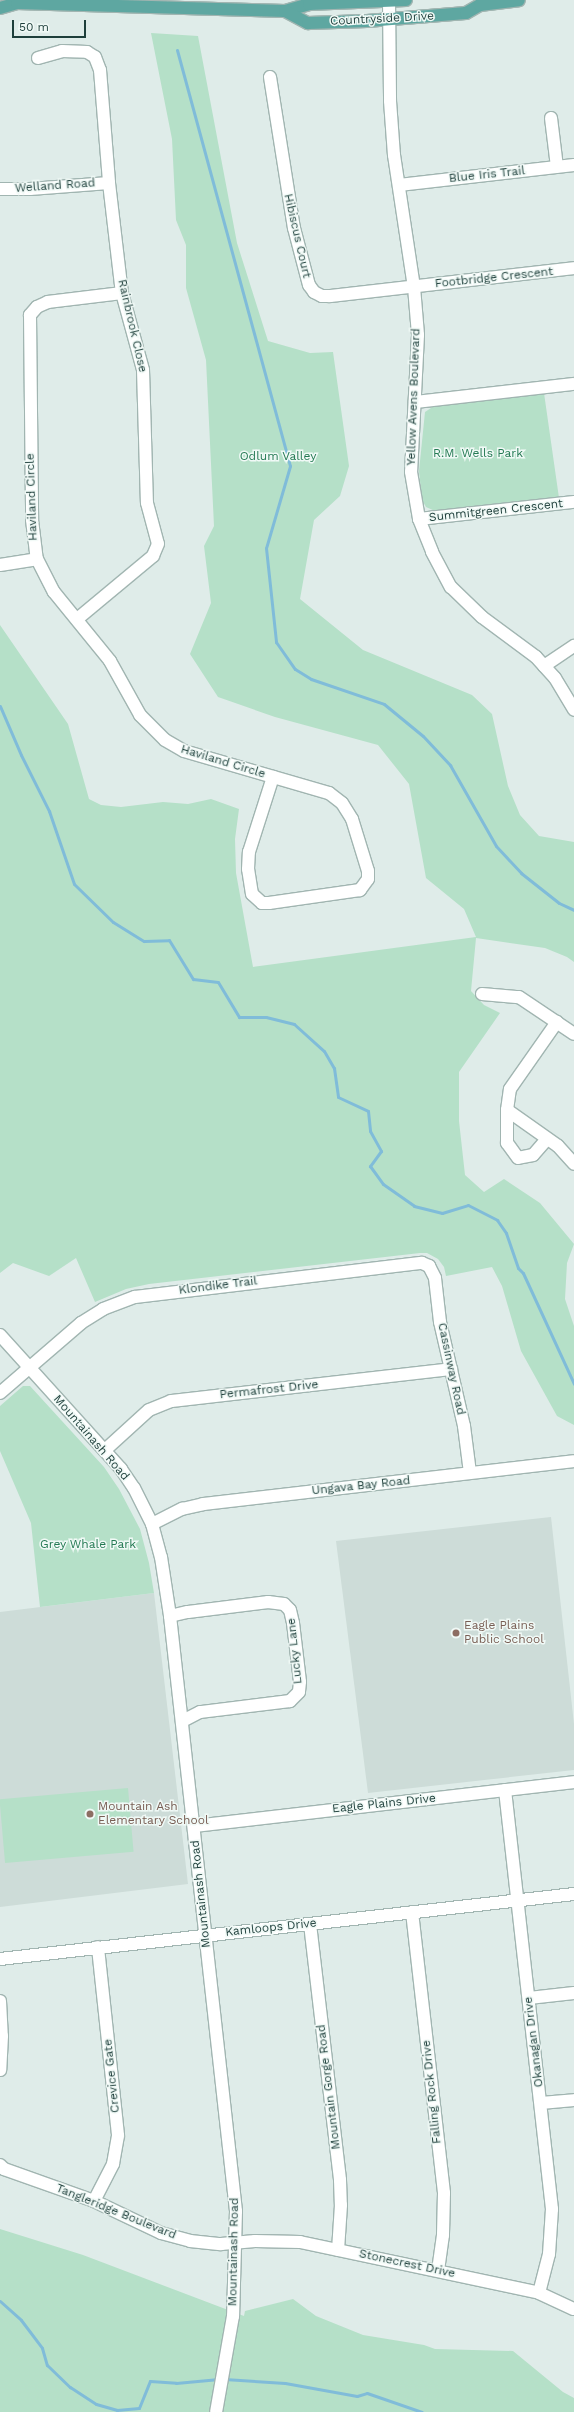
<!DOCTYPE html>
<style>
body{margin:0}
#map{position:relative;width:574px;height:2412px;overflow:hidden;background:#dfece9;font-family:"Work Sans",sans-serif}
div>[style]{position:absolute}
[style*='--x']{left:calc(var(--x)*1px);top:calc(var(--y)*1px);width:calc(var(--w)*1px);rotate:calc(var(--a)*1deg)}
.built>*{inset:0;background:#cddcd8}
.green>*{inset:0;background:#b5e0c8;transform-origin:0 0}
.stream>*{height:3px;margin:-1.5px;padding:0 1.5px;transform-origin:1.5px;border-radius:1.5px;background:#80bcd9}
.roads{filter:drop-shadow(1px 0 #a1b5b1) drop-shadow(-1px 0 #a1b5b1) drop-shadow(0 1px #a1b5b1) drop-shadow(0 -1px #a1b5b1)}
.minor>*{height:12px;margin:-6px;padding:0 6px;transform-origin:6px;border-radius:6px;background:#fff}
.major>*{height:12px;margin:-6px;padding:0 6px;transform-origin:6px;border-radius:6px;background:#5ea7a1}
.dots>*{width:11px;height:11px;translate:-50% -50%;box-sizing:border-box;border:2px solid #f0f9f6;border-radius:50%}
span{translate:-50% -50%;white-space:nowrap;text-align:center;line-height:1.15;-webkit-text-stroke:3px #f0f9f6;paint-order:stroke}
.street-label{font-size:12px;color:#1e3f3b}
.park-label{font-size:12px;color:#247a53}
.education-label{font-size:12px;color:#785e54}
.left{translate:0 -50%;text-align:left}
.scale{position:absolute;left:12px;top:20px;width:74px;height:18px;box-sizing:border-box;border:2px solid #1e3f3b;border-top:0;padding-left:5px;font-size:12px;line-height:14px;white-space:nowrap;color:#1e3f3b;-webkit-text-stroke:3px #f0f9f6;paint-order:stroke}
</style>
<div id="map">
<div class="built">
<i style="clip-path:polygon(551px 1517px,574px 1724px,574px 1770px,368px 1793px,336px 1541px)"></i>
<i style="clip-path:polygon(154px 1593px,188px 1884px,0 1907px,0 1612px)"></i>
</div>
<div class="green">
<i style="clip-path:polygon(151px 33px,198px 36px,237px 243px,268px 341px,310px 353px,333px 352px,349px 466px,340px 496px,314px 520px,300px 599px,363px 650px,472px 695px,492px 714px,508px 786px,520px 815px,539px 836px,574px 842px,574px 962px,567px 957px,545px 948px,476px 938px,471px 991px,484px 1005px,500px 1013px,459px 1072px,459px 1121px,465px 1175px,484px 1192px,504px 1179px,540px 1203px,574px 1244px,567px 1263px,565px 1299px,574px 1326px,574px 1425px,557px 1416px,521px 1351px,502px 1286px,492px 1267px,446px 1276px,444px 1267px,438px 1259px,427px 1253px,420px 1253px,149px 1284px,126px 1289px,95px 1302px,76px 1258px,49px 1276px,13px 1263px,0 1273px,0 625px,68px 724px,89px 799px,101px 805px,121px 807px,163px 802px,188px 804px,211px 799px,239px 809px,235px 839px,236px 873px,253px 967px,476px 937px,464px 909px,426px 878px,409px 784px,378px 745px,275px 717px,218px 697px,190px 654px,211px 603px,204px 546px,214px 526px,206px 360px,186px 288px,186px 245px,176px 220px,172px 139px)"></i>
<i style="clip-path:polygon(544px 393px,559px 498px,435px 511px,426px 507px,422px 500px,419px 471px,425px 412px,434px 406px)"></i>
<i style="clip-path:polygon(23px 1386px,30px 1386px,104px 1467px,119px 1489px,140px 1529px,149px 1563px,154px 1593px,40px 1607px,31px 1523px,0 1451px,0 1406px)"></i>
<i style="left:128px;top:1788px;width:64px;height:129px;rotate:85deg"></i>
<i style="clip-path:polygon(0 2229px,83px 2255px,244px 2316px,245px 2311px,293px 2299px,316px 2316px,363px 2335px,424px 2345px,435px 2349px,513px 2351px,563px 2392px,574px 2398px,574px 2412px,0 2412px)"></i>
</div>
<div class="stream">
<i style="--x:177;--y:50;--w:431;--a:74.8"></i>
<i style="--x:290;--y:466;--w:85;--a:106.3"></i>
<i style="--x:266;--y:548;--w:95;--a:83.9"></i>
<i style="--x:276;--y:642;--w:33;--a:55"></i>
<i style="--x:295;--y:669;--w:19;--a:32"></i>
<i style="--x:311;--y:679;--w:77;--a:18.9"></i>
<i style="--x:384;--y:704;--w:50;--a:39.4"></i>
<i style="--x:423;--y:736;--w:40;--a:47"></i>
<i style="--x:450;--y:765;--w:93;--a:60.4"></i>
<i style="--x:496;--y:846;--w:37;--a:47"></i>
<i style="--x:521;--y:873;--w:48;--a:38.3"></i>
<i style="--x:559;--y:903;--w:17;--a:25"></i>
<i style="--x:0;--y:706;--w:53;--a:66.8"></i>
<i style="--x:21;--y:755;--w:63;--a:63.4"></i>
<i style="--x:49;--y:811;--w:77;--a:71.1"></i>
<i style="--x:74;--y:884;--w:54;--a:44.3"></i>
<i style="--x:113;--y:922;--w:36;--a:32"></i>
<i style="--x:144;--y:941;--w:25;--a:-2"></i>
<i style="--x:169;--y:940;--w:46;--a:58.4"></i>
<i style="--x:193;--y:979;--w:25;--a:7"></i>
<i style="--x:218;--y:982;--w:41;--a:59"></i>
<i style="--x:239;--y:1017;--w:27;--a:0"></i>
<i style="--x:266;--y:1017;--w:29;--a:14"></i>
<i style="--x:294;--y:1024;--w:40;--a:42"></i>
<i style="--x:324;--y:1051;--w:20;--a:60"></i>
<i style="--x:334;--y:1068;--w:29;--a:82"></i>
<i style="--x:338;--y:1097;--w:33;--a:25"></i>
<i style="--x:368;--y:1111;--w:20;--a:84"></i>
<i style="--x:370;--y:1131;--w:23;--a:61"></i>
<i style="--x:381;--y:1151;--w:19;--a:126"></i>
<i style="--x:370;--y:1166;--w:22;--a:54"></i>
<i style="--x:383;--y:1184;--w:38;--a:35"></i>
<i style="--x:414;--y:1206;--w:29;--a:14"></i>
<i style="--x:442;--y:1213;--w:27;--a:-17"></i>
<i style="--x:468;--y:1205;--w:33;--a:27"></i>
<i style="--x:497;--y:1220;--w:16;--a:55"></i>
<i style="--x:506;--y:1233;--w:37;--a:71"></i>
<i style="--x:518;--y:1268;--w:7;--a:45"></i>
<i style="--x:523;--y:1273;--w:122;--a:65.3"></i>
<i style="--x:0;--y:2301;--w:28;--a:42"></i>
<i style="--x:21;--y:2320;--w:35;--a:53"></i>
<i style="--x:42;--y:2348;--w:18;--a:74"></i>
<i style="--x:47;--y:2365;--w:32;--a:44"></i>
<i style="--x:70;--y:2387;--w:31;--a:33"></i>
<i style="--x:96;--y:2404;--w:22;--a:16"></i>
<i style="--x:117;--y:2410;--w:22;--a:-5"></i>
<i style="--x:139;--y:2408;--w:29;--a:-68"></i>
<i style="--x:150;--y:2381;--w:26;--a:4"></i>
<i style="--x:176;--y:2383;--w:43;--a:-5.3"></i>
<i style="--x:224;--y:2379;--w:61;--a:3.8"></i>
<i style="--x:285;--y:2383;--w:73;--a:10.2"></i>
<i style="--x:357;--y:2396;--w:10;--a:-17"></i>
<i style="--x:367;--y:2393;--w:58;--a:19.1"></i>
</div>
<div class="roads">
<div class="minor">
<i style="--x:389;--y:1;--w:100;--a:89.4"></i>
<i style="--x:390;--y:101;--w:54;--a:85.8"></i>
<i style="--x:394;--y:155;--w:134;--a:81.4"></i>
<i style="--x:414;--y:287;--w:48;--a:85.2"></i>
<i style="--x:418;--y:335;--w:137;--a:92.9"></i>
<i style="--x:411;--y:472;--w:48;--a:80.3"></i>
<i style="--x:419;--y:519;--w:35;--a:68"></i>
<i style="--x:432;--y:552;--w:40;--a:62"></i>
<i style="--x:451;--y:587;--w:43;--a:44.1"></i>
<i style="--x:482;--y:617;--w:67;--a:36.5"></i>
<i style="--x:536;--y:657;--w:28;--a:48"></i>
<i style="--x:555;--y:678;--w:37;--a:59"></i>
<i style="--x:38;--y:58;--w:25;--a:-16"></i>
<i style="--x:62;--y:51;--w:25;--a:2"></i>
<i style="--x:87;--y:52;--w:9;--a:32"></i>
<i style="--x:95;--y:57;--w:14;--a:69"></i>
<i style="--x:100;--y:70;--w:113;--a:85.4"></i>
<i style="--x:109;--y:183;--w:111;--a:83.3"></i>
<i style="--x:122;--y:293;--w:80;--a:74.7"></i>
<i style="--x:143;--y:370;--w:133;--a:88.3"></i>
<i style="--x:147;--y:503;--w:42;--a:75"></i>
<i style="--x:158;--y:544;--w:13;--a:113"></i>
<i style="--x:153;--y:556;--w:99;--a:140.3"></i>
<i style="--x:270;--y:77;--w:153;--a:81"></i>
<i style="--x:294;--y:228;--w:59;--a:75.3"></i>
<i style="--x:309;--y:285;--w:9;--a:54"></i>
<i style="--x:314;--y:292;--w:9;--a:27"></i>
<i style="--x:322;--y:296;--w:8;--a:0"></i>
<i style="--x:330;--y:296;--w:246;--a:-6.5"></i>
<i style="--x:551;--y:118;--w:49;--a:83"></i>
<i style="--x:399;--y:185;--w:176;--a:-6.5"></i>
<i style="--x:0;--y:189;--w:30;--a:0"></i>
<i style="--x:30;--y:189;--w:79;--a:-4.3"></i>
<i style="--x:122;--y:293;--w:75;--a:173.1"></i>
<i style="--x:48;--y:302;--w:12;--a:156"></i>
<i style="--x:37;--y:307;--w:11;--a:131"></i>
<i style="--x:30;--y:315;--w:205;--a:89.4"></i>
<i style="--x:32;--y:520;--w:39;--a:83"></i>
<i style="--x:37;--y:559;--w:37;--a:63"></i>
<i style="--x:54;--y:592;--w:89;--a:50.9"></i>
<i style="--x:110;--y:661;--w:62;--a:60.9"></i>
<i style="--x:140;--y:715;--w:35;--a:45"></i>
<i style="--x:165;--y:740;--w:22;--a:30"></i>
<i style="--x:184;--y:751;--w:151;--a:16.2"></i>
<i style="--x:329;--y:793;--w:16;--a:38"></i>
<i style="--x:342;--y:803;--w:19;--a:58"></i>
<i style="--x:352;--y:819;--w:54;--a:72.9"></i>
<i style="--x:368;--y:871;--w:8;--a:90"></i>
<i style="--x:368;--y:879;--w:14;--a:126"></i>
<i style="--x:360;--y:890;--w:92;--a:171.9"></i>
<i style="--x:269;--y:903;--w:7;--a:180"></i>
<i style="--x:262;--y:903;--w:13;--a:-138"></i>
<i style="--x:252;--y:894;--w:25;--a:-99"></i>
<i style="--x:248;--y:869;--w:17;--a:-87"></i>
<i style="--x:249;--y:852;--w:79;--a:-72.3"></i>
<i style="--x:415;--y:402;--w:160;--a:-6.5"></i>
<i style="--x:419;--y:519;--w:156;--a:-6.3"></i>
<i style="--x:0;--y:565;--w:37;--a:-9"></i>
<i style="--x:544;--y:666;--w:36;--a:-34"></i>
<i style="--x:482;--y:994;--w:37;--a:5"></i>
<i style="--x:519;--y:997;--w:66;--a:33.9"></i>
<i style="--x:507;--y:1110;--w:62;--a:35.2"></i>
<i style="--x:558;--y:1146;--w:24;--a:48"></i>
<i style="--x:547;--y:1139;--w:21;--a:131"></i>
<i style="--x:533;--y:1155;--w:15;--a:169"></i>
<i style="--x:518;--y:1158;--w:19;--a:-126"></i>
<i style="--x:507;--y:1143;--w:33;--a:-90"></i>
<i style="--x:507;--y:1110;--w:21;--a:-82"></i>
<i style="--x:510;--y:1089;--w:82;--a:-55"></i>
<i style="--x:0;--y:1335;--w:181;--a:47.9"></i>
<i style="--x:121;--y:1469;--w:23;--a:56"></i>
<i style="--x:134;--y:1488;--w:40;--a:63.4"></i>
<i style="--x:152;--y:1524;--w:34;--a:75"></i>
<i style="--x:161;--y:1557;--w:60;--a:81.3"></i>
<i style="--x:170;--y:1616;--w:599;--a:83.67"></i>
<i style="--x:236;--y:2211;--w:105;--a:91.6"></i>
<i style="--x:233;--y:2316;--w:97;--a:100"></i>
<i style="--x:0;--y:1393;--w:107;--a:-40.8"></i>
<i style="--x:81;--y:1323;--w:26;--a:-32"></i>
<i style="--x:103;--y:1309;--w:34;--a:-21"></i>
<i style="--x:135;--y:1297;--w:289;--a:-6.8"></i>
<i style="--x:422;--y:1263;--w:8;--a:23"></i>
<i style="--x:429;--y:1266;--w:13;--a:63"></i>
<i style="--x:435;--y:1278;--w:44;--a:83.5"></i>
<i style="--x:440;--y:1322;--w:107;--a:77"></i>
<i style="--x:464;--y:1426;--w:47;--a:82.7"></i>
<i style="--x:105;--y:1450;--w:59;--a:-42.3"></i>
<i style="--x:149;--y:1410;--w:24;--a:-22"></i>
<i style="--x:171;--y:1401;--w:282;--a:-6.5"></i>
<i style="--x:152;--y:1524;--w:34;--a:-27"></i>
<i style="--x:182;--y:1509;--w:22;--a:-13"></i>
<i style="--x:203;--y:1504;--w:373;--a:-6.6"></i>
<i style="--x:170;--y:1616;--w:18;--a:-13"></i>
<i style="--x:188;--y:1612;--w:81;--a:-7.1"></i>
<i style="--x:268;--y:1602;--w:16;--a:7"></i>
<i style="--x:284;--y:1604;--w:8;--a:45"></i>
<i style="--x:290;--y:1610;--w:13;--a:77"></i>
<i style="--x:293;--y:1623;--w:59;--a:83.2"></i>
<i style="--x:300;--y:1682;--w:10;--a:96"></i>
<i style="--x:299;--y:1692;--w:13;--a:135"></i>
<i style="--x:290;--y:1701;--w:91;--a:173"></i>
<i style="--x:200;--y:1712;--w:20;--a:153"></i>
<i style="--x:505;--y:1790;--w:422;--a:83.6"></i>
<i style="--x:552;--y:2209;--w:45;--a:93.8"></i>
<i style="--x:549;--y:2254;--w:40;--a:104.4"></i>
<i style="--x:194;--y:1826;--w:383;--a:-6.6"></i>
<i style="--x:412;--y:1912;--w:283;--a:83.5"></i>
<i style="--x:444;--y:2193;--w:42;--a:91.4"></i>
<i style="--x:443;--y:2235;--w:36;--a:98"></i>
<i style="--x:310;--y:1924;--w:258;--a:83.3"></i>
<i style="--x:340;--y:2180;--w:25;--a:88"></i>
<i style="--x:341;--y:2205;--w:45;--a:93.8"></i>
<i style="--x:0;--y:1959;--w:578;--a:-6.46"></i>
<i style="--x:529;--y:1998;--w:45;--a:-6.3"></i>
<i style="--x:0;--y:2001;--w:35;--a:87"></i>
<i style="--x:2;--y:2036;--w:34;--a:93"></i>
<i style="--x:541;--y:2103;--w:33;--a:-5"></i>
<i style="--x:0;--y:2165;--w:6;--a:45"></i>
<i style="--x:4;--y:2169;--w:96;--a:19.6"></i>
<i style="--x:94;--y:2201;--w:74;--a:25.5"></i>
<i style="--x:161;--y:2233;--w:30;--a:15"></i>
<i style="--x:190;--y:2241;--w:31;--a:6"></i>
<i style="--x:221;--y:2244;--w:34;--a:-5"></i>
<i style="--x:255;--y:2241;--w:45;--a:1.3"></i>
<i style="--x:300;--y:2242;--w:244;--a:12"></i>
<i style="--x:539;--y:2293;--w:38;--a:25"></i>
<i style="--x:94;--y:2201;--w:42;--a:-62.8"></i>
<i style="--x:113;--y:2164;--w:29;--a:-80"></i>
<i style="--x:118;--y:2135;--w:189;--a:-96.1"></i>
</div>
<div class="major">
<i style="--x:0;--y:8;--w:18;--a:-16"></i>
<i style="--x:17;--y:3;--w:268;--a:1.7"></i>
<i style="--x:285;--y:11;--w:25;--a:-16"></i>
<i style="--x:309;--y:4;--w:97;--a:-2.4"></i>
<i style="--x:285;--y:11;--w:26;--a:28"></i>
<i style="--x:308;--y:23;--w:59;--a:-1.9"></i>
<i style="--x:367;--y:21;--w:99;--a:-4.6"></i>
<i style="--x:466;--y:13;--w:16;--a:-30"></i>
<i style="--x:480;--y:5;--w:39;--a:-7"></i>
</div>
</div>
<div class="dots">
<i style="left:456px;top:1633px;background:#8d6e63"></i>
<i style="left:90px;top:1814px;background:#8d6e63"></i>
</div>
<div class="street-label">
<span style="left:382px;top:19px;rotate:-3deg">Countryside Drive</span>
<span style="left:487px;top:175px;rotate:-6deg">Blue Iris Trail</span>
<span style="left:55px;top:186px;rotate:-4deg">Welland Road</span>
<span style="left:297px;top:236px;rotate:77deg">Hibiscus Court</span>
<span style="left:494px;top:278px;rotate:-6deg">Footbridge Crescent</span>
<span style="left:132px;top:326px;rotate:77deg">Rainbrook Close</span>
<span style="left:414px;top:397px;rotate:-88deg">Yellow Avens Boulevard</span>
<span style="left:32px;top:497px;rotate:-92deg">Haviland Circle</span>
<span style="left:496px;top:511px;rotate:-6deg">Summitgreen Crescent</span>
<span style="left:223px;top:762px;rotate:17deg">Haviland Circle</span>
<span style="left:218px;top:1286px;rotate:-7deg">Klondike Trail</span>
<span style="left:451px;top:1369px;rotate:78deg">Cassinway Road</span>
<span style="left:269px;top:1390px;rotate:-6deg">Permafrost Drive</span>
<span style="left:91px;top:1438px;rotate:49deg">Mountainash Road</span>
<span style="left:361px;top:1486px;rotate:-6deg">Ungava Bay Road</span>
<span style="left:295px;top:1651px;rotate:-96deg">Lucky Lane</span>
<span style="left:384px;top:1804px;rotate:-6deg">Eagle Plains Drive</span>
<span style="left:201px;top:1894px;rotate:-96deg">Mountainash Road</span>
<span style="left:271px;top:1928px;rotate:-6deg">Kamloops Drive</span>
<span style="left:534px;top:2042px;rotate:-97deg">Okanagan Drive</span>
<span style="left:112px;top:2076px;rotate:-96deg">Crevice Gate</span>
<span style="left:329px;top:2087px;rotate:-97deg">Mountain Gorge Road</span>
<span style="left:432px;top:2092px;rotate:-96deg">Falling Rock Drive</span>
<span style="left:116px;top:2212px;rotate:22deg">Tangleridge Boulevard</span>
<span style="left:234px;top:2252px;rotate:-89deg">Mountainash Road</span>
<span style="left:407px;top:2264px;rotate:12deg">Stonecrest Drive</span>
</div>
<div class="park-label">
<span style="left:478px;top:454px">R.M. Wells Park</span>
<span style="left:278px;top:457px">Odlum Valley</span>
<span style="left:88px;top:1545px">Grey Whale Park</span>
</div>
<div class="education-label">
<span class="left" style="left:464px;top:1633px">Eagle Plains<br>Public School</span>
<span class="left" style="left:98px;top:1814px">Mountain Ash<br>Elementary School</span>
</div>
<div class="scale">50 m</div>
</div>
